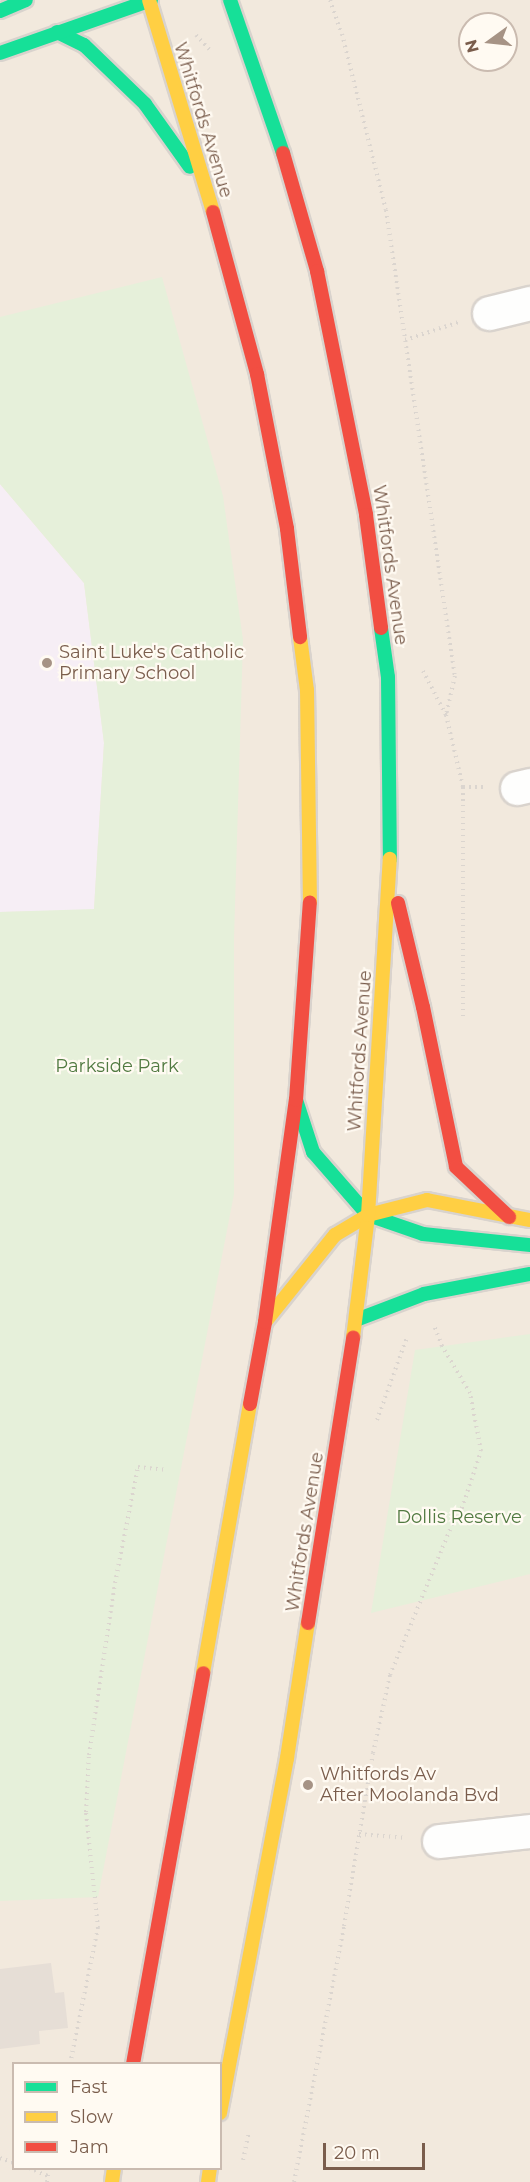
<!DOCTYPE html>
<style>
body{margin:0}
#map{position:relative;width:530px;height:2182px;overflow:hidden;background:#f9f6ef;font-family:Montserrat,sans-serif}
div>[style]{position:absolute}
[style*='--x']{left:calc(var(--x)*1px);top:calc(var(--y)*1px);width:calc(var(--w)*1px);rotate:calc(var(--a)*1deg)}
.residential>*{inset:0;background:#f2e9dd}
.education>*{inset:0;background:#f6eef5}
.green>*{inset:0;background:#e6f0da}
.building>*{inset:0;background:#e6ded6}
.path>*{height:4px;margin-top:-2px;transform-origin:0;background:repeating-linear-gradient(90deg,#dbd5cf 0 1.5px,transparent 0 6px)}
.roads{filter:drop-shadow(2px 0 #d9d3cd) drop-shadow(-2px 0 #d9d3cd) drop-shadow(0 2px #d9d3cd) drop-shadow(0 -2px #d9d3cd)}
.street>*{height:33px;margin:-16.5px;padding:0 16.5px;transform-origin:16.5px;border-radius:16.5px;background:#fefefd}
.fast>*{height:14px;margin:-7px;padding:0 7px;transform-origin:7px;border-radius:7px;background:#16e098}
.slow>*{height:14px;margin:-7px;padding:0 7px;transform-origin:7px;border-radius:7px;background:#ffcf43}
.jam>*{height:14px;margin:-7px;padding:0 7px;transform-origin:7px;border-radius:7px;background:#f24e42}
.dots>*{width:16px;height:16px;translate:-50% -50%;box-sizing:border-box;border:3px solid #fffaf2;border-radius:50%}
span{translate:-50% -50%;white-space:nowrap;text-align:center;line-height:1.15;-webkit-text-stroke:4.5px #fffaf2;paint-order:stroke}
.street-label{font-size:18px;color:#7a5d4c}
.poi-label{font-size:18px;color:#7a5d4c}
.left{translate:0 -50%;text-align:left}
.park-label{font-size:18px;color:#517a41}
.legend{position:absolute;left:12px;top:2062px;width:210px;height:108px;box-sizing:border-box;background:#fffaf2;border:2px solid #cabbb0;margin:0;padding:8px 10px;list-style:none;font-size:18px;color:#7a5d4c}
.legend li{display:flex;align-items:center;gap:12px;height:30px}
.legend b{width:30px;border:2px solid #cabbb0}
.north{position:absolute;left:458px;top:12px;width:60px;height:60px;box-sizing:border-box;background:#fffaf2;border:2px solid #cabbb0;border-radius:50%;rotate:255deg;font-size:16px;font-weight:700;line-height:24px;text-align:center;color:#7a5d4c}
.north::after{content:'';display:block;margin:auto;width:21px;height:27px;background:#a69385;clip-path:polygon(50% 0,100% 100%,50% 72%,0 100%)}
.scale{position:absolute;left:323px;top:2143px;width:102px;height:27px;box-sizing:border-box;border:3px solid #7a5d4c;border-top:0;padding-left:8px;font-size:18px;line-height:21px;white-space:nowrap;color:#7a5d4c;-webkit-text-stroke:4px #fffaf2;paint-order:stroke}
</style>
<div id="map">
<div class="residential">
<i style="clip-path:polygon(evenodd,9px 0,530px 0,530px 2182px,0 2182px,0 7px,9px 0,470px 24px,506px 24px,506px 60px,470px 60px,470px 24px,9px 0,14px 2064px,220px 2064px,220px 2168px,14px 2168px,14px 2064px)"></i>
</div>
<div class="education">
<i style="clip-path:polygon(0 484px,84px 583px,104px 743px,94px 910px,0 912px)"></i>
</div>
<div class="green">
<i style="clip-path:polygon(162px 277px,223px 496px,243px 640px,234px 938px,234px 1194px,98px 1897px,0 1901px,0 912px,94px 909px,104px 743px,84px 583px,0 484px,0 317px)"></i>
<i style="clip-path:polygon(530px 1334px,530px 1574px,371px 1613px,415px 1350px)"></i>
</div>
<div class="building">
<i style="clip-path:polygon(51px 1963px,55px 1993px,64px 1992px,68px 2028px,39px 2031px,40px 2044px,0 2049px,0 1969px)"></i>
</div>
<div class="path">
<i style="--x:330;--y:0;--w:36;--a:71"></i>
<i style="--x:342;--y:34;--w:181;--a:76"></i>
<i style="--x:386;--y:210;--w:471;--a:81.6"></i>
<i style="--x:455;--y:676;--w:39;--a:103"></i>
<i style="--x:196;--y:35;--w:22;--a:47"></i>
<i style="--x:405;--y:340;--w:57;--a:-18.4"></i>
<i style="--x:423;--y:671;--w:50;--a:62.4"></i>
<i style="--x:446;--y:715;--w:74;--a:76.7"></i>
<i style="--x:463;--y:787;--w:231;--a:90"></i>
<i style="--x:463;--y:787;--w:20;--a:0"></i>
<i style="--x:377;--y:1420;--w:88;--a:-70.1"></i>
<i style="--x:409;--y:1514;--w:45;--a:10.3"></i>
<i style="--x:359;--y:1834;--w:47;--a:4.9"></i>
<i style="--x:70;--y:2064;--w:139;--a:-78.4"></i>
<i style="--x:98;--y:1928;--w:117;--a:-95.9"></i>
<i style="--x:86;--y:1812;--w:57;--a:-87"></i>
<i style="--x:89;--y:1755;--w:174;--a:-81.4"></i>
<i style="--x:115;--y:1583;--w:118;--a:-78.8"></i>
<i style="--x:138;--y:1467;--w:29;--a:6"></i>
<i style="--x:0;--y:2158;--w:15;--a:20"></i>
<i style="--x:243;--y:2160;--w:29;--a:-78"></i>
<i style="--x:29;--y:2168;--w:21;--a:23"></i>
<i style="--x:47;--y:2182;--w:14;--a:-82"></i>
<i style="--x:294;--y:2182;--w:261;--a:-78.9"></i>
<i style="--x:344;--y:1926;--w:175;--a:-80.5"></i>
<i style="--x:373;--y:1753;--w:80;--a:-77.7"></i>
<i style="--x:390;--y:1675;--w:165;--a:-67.6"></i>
<i style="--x:453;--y:1522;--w:11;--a:-49"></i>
<i style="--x:460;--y:1514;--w:66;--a:-71.6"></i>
<i style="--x:481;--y:1451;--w:59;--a:-100.7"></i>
<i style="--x:470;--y:1393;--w:55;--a:-120.8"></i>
<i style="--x:442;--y:1346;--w:22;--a:-111"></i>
</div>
<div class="roads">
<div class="street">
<i style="--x:489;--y:313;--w:42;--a:-13.7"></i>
<i style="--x:517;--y:788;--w:13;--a:-13"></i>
<i style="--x:439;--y:1841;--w:92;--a:-6.3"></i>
</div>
<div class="fast">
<i style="--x:230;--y:0;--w:162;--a:70.9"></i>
<i style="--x:0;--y:11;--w:28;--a:-23"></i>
<i style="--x:57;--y:32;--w:30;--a:26"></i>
<i style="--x:84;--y:45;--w:85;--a:44"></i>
<i style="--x:145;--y:104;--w:77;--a:54.5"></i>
<i style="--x:0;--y:53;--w:160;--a:-19.3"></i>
<i style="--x:381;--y:628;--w:49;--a:81.9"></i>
<i style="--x:388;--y:677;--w:182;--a:89.4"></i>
<i style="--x:296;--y:1100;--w:55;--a:71.9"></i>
<i style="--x:313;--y:1152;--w:84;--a:48.9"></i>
<i style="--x:368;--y:1215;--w:58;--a:19.1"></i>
<i style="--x:423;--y:1234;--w:108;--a:5.9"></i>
<i style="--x:356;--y:1320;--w:73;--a:-20.9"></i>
<i style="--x:424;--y:1294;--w:108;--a:-10.7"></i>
</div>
<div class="slow">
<i style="--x:149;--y:0;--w:221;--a:73.2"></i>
<i style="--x:300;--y:637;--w:53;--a:82.5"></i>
<i style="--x:307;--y:690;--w:212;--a:89.2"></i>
<i style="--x:265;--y:1322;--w:112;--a:-51.2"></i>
<i style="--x:335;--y:1235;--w:39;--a:-31"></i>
<i style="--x:368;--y:1215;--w:61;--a:-14.3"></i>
<i style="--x:427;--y:1200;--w:105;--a:11"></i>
<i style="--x:353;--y:1338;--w:124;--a:-83"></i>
<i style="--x:368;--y:1215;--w:357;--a:-86.5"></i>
<i style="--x:203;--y:1673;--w:273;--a:-80.1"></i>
<i style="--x:220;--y:2113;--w:361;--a:-79.3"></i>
<i style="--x:287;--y:1758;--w:137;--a:-81.2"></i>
<i style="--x:112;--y:2182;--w:14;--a:-82"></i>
<i style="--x:208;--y:2182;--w:14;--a:-82"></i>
</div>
<div class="jam">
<i style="--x:283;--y:153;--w:123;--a:73.9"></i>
<i style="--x:317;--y:271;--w:249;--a:78.6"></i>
<i style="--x:366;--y:515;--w:114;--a:82.4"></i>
<i style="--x:213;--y:212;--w:168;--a:74.8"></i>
<i style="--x:257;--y:374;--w:158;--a:79"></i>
<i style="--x:287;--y:529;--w:109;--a:83.1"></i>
<i style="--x:398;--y:903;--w:107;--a:76.5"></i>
<i style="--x:423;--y:1007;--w:163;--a:78.3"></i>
<i style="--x:456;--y:1167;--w:73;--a:43.3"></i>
<i style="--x:250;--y:1404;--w:83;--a:-79.6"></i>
<i style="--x:265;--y:1322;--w:224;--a:-82.1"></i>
<i style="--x:296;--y:1100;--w:198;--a:-86"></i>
<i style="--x:308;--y:1623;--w:289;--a:-81"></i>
<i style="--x:133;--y:2064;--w:397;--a:-79.8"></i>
</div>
</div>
<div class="dots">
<i style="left:47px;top:663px;background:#a69385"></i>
<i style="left:308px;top:1785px;background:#a69385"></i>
</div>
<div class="street-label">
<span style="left:203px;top:120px;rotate:73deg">Whitfords Avenue</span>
<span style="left:390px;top:565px;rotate:82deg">Whitfords Avenue</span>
<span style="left:360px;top:1051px;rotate:-86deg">Whitfords Avenue</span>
<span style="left:305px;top:1532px;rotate:-81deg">Whitfords Avenue</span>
</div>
<div class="poi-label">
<span class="left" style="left:59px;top:663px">Saint Luke's Catholic<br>Primary School</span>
<span class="left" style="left:320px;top:1785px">Whitfords Av<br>After Moolanda Bvd</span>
</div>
<div class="park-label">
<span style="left:117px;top:1066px">Parkside Park</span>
<span style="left:459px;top:1517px">Dollis Reserve</span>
</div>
<ul class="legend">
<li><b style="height:8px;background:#16e098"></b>Fast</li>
<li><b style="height:8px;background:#ffcf43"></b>Slow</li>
<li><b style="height:8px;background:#f24e42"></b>Jam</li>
</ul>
<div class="north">N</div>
<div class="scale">20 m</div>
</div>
